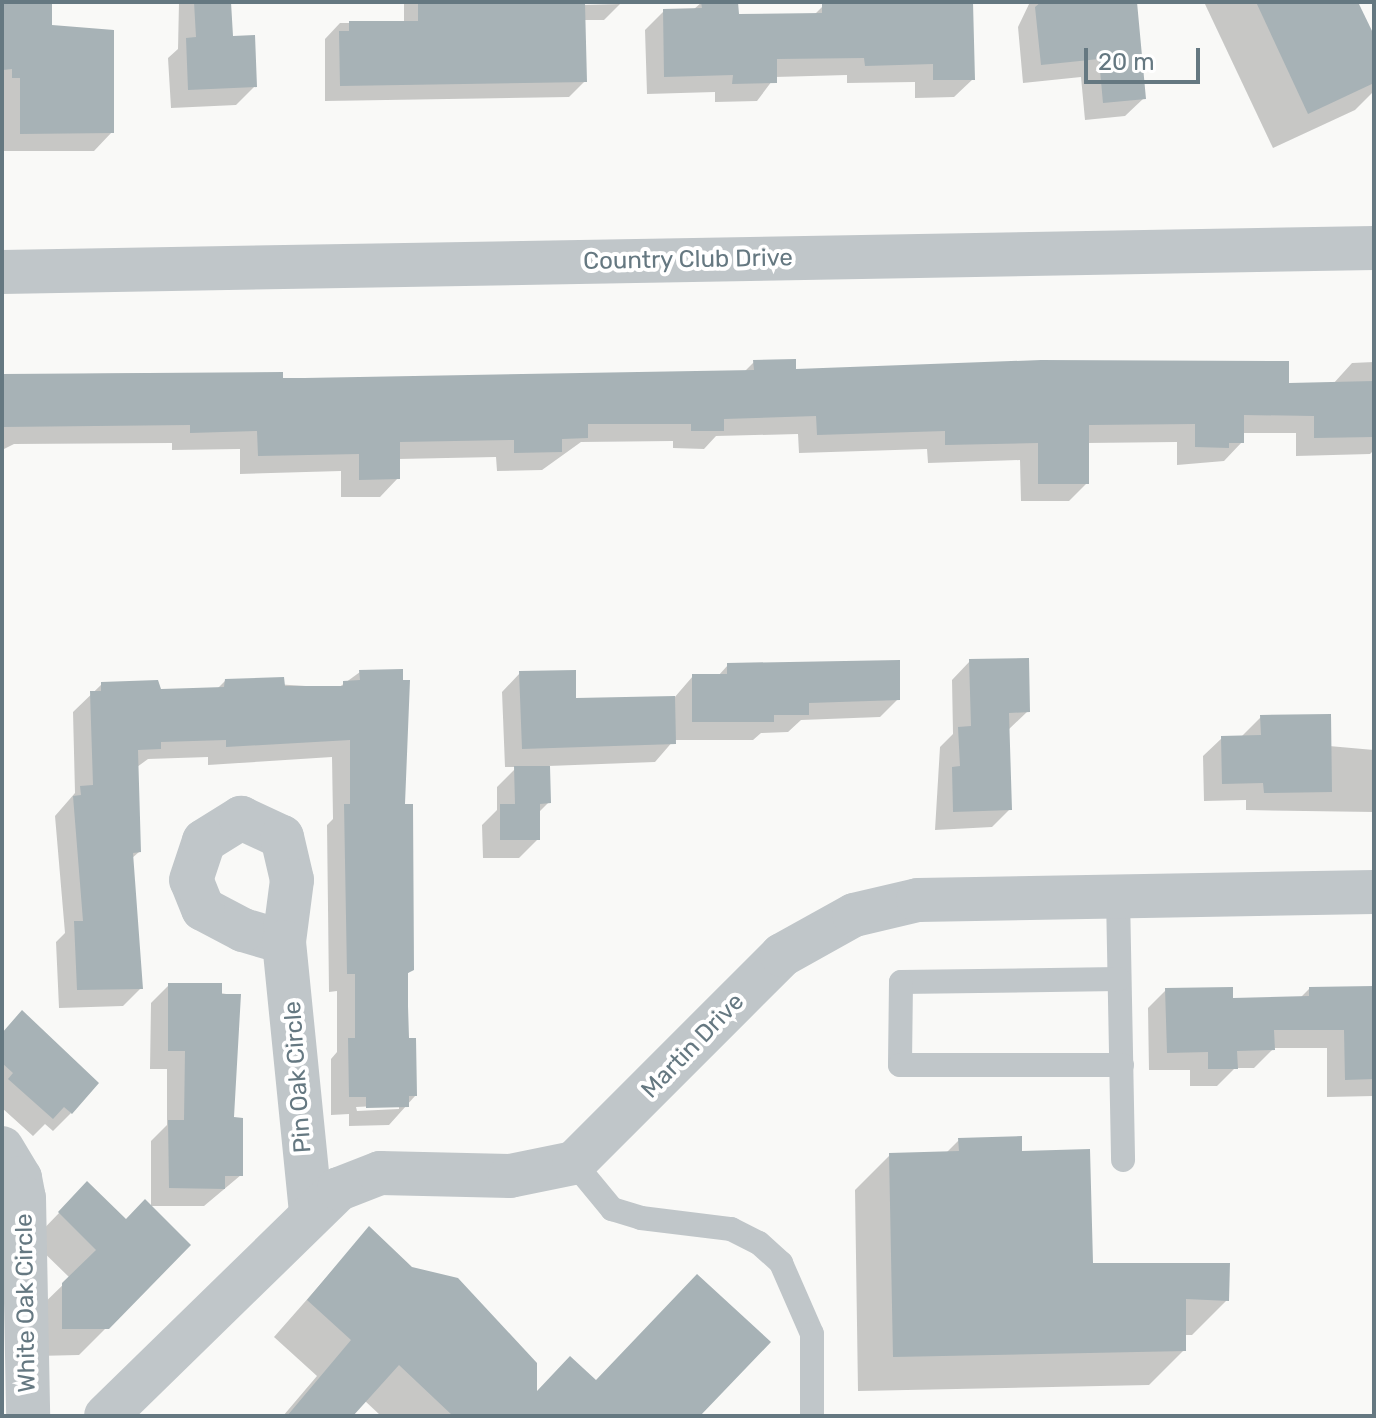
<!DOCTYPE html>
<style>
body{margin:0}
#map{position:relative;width:1376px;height:1418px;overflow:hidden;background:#f9f9f7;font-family:Rubik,sans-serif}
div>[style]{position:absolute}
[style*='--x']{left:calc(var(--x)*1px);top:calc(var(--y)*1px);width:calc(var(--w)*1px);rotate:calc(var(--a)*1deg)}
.shadow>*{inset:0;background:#0003}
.building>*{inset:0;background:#a7b2b6}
.service>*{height:24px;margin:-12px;padding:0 12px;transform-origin:12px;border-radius:12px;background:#c0c6c9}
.minor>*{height:44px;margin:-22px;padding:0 22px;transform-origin:22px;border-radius:22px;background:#c0c6c9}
span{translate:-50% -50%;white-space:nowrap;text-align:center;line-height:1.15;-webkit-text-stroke:8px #fff;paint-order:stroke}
.street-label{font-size:24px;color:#657881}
.frame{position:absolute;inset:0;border:4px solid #657881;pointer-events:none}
.scale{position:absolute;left:1084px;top:48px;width:116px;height:36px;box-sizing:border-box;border:4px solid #657881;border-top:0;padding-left:10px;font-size:24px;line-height:28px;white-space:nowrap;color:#657881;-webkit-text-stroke:6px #fff;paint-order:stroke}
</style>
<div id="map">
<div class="shadow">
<i style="clip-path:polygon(2px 2px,50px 2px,50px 27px,112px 132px,94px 151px,3px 151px)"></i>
<i style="clip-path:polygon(179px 2px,229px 2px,231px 39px,255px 86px,236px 105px,171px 108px,168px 58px,178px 49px)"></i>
<i style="clip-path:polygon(404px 2px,472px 2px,472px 8px,620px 4px,604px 20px,584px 20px,585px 81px,569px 97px,325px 101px,325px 39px,340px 23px,404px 23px)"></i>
<i style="clip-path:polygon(702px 2px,736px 2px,737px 17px,814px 15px,823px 6px,973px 79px,954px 97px,915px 98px,915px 82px,847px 83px,847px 75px,775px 77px,757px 101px,715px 102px,715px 92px,647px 94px,645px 30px,664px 11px,693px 10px)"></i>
<i style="clip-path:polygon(1030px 2px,1135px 2px,1144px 98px,1125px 116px,1085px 120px,1081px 77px,1023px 83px,1018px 27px)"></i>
<i style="clip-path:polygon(1204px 2px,1356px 2px,1374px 40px,1374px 91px,1355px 110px,1273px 148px)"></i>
<i style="clip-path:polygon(754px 362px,794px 371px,1287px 385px,1333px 384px,1352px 363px,1374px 362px,1374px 450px,1370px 454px,1296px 456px,1296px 433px,1242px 433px,1242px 442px,1224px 461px,1177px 465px,1177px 442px,1087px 443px,1087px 483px,1069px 501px,1021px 501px,1020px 460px,928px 463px,927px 449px,799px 453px,798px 434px,716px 436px,704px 449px,673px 448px,673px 441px,581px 442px,542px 470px,497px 471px,496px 457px,398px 459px,398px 478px,380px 497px,341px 497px,341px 471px,240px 474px,240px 449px,172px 450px,172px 443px,14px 444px,2px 450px,2px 375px,162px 373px,162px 378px,282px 380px,744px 372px)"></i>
<i style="clip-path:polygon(970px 661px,1028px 711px,1008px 730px,1010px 809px,992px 827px,935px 830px,940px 747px,953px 734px,952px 680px)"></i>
<i style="clip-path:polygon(728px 665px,898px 699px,880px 717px,801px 720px,788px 732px,761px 733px,753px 740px,674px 740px,655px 762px,548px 766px,549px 802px,538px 813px,538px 839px,519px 858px,483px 858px,482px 825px,497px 810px,497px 787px,517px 767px,505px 767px,502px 692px,520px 673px,574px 700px,674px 698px,693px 676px,718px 676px)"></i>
<i style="clip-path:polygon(evenodd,360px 672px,403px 806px,412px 969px,406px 975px,407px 1040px,415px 1096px,389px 1125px,349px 1126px,349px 1114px,331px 1115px,331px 1059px,337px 1052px,337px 991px,329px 992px,327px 825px,333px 819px,332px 757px,208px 765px,208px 757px,148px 759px,137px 767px,139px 852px,131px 859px,141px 988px,123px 1006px,59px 1008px,56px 942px,65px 933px,55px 816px,75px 793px,73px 712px,102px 684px,159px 691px,217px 689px,225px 681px,338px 688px,360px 672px,399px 1105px,399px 1109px,357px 1111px,356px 1107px,399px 1105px)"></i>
<i style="clip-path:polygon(1261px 717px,1329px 746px,1374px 750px,1374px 812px,1246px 810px,1246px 800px,1204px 801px,1203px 756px,1222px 738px,1242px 736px)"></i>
<i style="clip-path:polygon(169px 985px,239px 996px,232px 1119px,241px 1175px,204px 1206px,151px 1206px,151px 1141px,167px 1125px,167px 1069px,150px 1069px,151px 1003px)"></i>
<i style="clip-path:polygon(1374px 988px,1374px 1096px,1327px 1097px,1327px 1048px,1274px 1048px,1254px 1068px,1235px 1068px,1217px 1086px,1190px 1086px,1190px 1070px,1149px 1070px,1148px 1008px,1166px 990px,1231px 1000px,1300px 998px,1309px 989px)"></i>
<i style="clip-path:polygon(2px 1034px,71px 1113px,53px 1131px,45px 1124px,33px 1136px,2px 1108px)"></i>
<i style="clip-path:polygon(959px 1140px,1020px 1153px,1091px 1265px,1227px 1300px,1192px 1335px,1184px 1335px,1184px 1350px,1149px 1385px,858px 1391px,855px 1190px,890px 1155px,945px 1154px)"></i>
<i style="clip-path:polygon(87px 1184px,126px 1222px,189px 1245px,79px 1355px,36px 1356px,35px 1312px,70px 1278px,32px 1241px)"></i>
<i style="clip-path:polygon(369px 1229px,535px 1393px,595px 1382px,697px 1416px,381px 1416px,364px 1400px,350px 1416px,283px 1416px,317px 1376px,274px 1337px)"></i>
</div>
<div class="building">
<i style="clip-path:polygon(3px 2px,52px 2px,52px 25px,114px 30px,114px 133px,20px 134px,20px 78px,12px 78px,12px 69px,3px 70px)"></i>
<i style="clip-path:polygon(194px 2px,231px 2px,233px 36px,255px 35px,257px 87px,188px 90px,186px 38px,196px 37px)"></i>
<i style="clip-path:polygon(418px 2px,585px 3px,587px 82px,340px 86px,339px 31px,349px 31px,349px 21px,418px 21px)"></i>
<i style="clip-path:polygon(701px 2px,738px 2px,739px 14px,822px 13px,822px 4px,973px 2px,975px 80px,933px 80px,933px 64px,865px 66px,864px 58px,777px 59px,777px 83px,732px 84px,733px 75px,664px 77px,663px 9px,702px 8px)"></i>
<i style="clip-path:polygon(1041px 2px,1137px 2px,1146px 99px,1103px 103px,1099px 59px,1041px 65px,1035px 7px)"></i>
<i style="clip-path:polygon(1256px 2px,1358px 2px,1374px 35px,1374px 83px,1308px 114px)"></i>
<i style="clip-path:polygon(796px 359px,796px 369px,1041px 360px,1289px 361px,1289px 383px,1374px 381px,1374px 437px,1314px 438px,1314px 416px,1244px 415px,1244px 443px,1229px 443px,1229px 448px,1195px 447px,1195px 424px,1089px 425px,1089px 484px,1038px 484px,1038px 443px,945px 445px,945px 431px,817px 435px,816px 416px,724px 419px,724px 431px,691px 431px,691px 424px,588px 424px,588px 438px,562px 439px,562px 452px,514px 453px,514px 440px,400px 442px,400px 479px,359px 480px,359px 454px,258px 456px,257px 431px,190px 433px,190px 425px,2px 427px,2px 374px,283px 372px,283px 378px,304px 378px,754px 370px,753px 360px)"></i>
<i style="clip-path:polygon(1029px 658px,1030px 712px,1009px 713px,1012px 810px,953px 812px,952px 767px,960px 766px,958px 727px,971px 726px,969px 659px)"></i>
<i style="clip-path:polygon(900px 660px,900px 700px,809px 703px,809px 715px,774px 715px,774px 722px,692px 722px,692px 674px,727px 674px,727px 663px)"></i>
<i style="clip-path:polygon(403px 669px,403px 680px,410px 680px,405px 804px,413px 804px,414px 970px,408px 973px,408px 1006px,409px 1038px,416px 1038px,417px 1096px,409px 1096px,409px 1107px,366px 1108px,366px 1097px,349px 1097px,348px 1038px,355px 1038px,355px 974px,347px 974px,344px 804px,350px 804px,350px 740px,226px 747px,226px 740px,161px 742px,161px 749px,138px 750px,141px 852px,133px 853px,143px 989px,77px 990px,74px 921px,83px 921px,73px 796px,81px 795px,80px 786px,93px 785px,90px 691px,101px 691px,101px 682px,158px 680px,161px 689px,193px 688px,224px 687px,225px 679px,284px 677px,285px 686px,343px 686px,343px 681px,360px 680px,359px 670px)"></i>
<i style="clip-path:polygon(576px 670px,576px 698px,675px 696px,676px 744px,522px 749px,519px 671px)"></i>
<i style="clip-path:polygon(1331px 714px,1332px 792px,1264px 793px,1263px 783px,1222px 784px,1221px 736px,1261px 735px,1260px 715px)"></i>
<i style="clip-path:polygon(514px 766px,550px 766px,551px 803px,540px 804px,540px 840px,500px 840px,500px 804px,515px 804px)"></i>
<i style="clip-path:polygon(168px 983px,222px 983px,222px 994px,241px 994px,234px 1117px,243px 1118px,243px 1176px,225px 1176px,225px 1189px,169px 1188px,168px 1120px,184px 1120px,185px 1051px,168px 1051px)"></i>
<i style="clip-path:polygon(1374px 986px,1374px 1079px,1345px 1080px,1344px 1030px,1274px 1030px,1275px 1050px,1237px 1051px,1238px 1069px,1208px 1069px,1208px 1052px,1167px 1053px,1165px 988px,1233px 987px,1233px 998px,1309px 996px,1309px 987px)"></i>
<i style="clip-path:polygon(22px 1010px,99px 1083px,72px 1114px,64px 1107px,53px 1119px,8px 1079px,13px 1073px,2px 1063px,2px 1033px)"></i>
<i style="clip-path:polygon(1022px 1136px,1022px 1151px,1090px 1149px,1093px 1263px,1230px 1263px,1229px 1301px,1186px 1299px,1186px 1351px,893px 1357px,889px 1153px,959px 1151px,958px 1138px)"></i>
<i style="clip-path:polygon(87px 1181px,126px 1219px,145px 1199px,191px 1245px,109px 1329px,62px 1329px,62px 1283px,96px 1250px,58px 1212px)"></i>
<i style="clip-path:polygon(369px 1226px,412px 1267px,458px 1278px,537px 1363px,537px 1391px,570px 1356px,596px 1380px,697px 1274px,771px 1342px,700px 1416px,453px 1416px,399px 1365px,353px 1416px,287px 1416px,351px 1340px,307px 1300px)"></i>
</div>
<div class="service">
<i style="--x:1118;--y:896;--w:264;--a:88.9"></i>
<i style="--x:1119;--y:979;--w:218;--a:179.2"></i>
<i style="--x:901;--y:982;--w:83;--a:90.7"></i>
<i style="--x:900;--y:1065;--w:222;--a:0"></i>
<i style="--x:574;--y:1163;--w:60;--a:50.4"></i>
<i style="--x:612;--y:1209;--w:30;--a:17"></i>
<i style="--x:641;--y:1218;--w:91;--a:7"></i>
<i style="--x:731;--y:1229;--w:31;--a:27"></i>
<i style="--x:759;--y:1243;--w:30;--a:42"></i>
<i style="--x:781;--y:1263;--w:77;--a:66.4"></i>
<i style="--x:812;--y:1334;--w:82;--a:90"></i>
</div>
<div class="minor">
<i style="--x:2;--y:272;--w:1372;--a:-1"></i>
<i style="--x:284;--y:942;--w:43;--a:-163.7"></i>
<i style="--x:243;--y:930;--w:45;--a:-152.3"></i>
<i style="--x:203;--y:909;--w:31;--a:-112"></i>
<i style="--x:191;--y:880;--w:41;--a:-71.6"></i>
<i style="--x:204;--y:841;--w:44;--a:-31.9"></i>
<i style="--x:241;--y:818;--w:45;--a:24.9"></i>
<i style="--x:282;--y:837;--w:44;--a:76.9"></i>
<i style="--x:292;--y:880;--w:63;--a:97.4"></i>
<i style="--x:284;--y:942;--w:271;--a:84.3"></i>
<i style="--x:2;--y:1148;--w:35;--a:59"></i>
<i style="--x:20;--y:1178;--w:20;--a:79"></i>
<i style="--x:24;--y:1198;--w:218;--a:88.9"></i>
<i style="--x:106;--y:1416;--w:325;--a:-44.3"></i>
<i style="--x:339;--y:1189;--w:44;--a:-21.3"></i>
<i style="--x:380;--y:1173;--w:130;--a:1.3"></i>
<i style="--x:510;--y:1176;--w:65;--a:-11.5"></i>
<i style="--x:574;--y:1163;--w:294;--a:-45"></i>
<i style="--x:782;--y:955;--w:82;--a:-29.1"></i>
<i style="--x:854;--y:915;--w:66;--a:-13.2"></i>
<i style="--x:918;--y:900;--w:456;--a:-1"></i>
</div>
<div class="street-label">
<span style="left:688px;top:260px;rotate:-1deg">Country Club Drive</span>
<span style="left:693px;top:1046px;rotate:-46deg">Martin Drive</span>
<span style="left:298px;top:1077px;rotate:-94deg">Pin Oak Circle</span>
<span style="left:26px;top:1303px;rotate:-91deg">White Oak Circle</span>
</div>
<div class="frame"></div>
<div class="scale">20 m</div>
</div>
